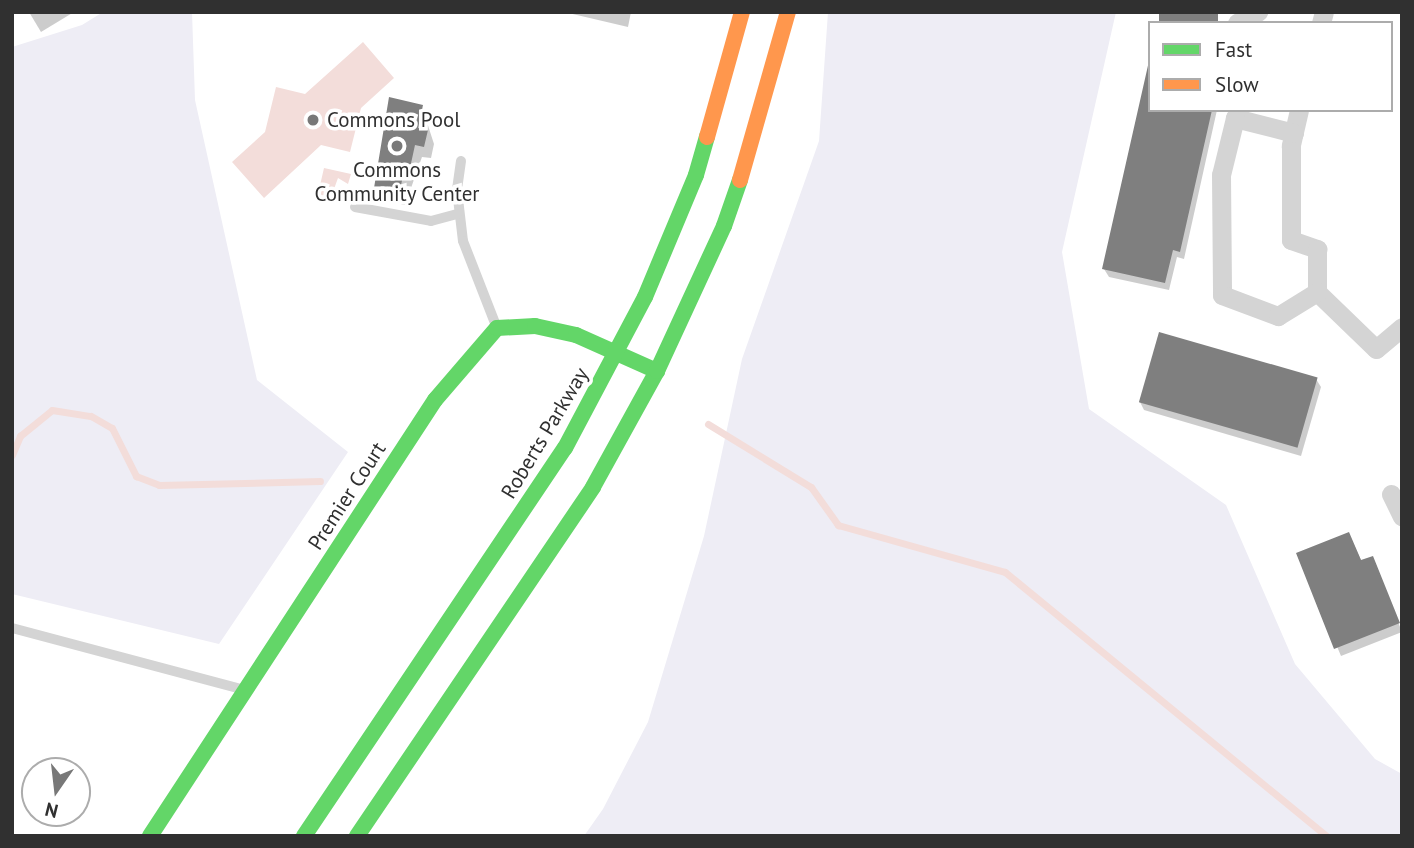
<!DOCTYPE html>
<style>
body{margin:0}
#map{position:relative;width:1414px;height:848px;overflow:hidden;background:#fff;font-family:"PT Sans",sans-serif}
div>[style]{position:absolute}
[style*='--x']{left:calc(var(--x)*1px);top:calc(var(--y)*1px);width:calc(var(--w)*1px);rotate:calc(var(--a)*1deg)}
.green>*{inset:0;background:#eeedf5}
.water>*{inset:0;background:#f3ddda}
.shadow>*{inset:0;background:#0003}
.stream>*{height:7px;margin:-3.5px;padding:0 3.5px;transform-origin:3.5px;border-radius:3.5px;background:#f3ddda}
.building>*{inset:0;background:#7f7f7f;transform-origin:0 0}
.lane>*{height:10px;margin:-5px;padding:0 5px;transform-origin:5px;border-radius:5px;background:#d4d4d4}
.street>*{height:19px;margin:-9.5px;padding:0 9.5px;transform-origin:9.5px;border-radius:9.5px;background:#d4d4d4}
.fast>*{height:16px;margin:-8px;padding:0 8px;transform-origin:8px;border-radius:8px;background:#63d668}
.slow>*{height:16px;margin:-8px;padding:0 8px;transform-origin:8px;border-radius:8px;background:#ff974d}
.dots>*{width:19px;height:19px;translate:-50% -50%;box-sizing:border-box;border:4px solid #fff;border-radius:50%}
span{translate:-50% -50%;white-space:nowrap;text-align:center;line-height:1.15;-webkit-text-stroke:7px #fff;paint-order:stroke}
.poi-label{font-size:21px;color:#303030}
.left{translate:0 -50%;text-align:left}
.street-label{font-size:21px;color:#303030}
.frame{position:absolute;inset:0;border:14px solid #303030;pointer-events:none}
.legend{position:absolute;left:1148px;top:21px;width:245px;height:91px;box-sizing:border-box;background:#fff;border:2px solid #acacac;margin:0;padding:9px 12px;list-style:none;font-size:21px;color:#303030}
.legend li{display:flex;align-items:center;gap:14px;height:35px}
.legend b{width:35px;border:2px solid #acacac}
.north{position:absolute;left:21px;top:757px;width:70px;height:70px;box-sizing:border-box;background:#fff;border:2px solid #acacac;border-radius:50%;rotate:194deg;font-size:19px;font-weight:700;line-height:28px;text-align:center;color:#303030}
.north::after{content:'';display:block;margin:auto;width:24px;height:32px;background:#787878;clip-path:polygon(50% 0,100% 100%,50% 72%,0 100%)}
</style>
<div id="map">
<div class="green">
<i style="clip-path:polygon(103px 12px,192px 12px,195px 100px,257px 380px,348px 452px,219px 644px,12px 594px,12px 47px,82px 25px)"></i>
<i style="clip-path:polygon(828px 12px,1116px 12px,1062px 252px,1089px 409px,1226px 505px,1295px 664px,1375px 759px,1402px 774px,1402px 836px,584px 836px,603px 809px,648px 722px,704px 536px,742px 359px,819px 141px)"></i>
</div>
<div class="water">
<i style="clip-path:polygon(363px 42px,394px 78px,361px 108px,350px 152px,321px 145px,264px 198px,232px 162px,265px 132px,276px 87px,305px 94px)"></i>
<i style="clip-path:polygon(324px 168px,351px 174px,348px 184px,338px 178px,334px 189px,338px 193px,347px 190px,344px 201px,318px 194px)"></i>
</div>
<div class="shadow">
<i style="clip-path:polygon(29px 12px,74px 12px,41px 32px)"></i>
<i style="clip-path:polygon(564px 12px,631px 12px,628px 27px)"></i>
<i style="clip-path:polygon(1150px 64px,1150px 110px,1217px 110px,1184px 259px,1177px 257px,1169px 290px,1109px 277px,1104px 269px)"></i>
<i style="clip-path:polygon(422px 107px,434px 144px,431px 158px,422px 157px,405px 205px,383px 200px,376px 188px)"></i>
<i style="clip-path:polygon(1316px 379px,1321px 387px,1301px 456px,1144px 410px,1140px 402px)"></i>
<i style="clip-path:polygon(1349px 534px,1362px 562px,1376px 566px,1402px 632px,1341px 656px,1298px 554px)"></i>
</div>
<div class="stream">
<i style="--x:708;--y:424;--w:121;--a:31.5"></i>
<i style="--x:811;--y:487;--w:47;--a:54.6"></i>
<i style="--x:838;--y:525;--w:173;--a:15.7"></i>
<i style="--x:1005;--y:572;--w:416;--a:39.4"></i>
<i style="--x:12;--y:455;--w:21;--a:-67"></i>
<i style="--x:20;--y:436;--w:41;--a:-39.1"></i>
<i style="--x:52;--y:410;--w:39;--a:9"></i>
<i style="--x:91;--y:416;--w:24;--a:30"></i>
<i style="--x:112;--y:428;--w:54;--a:63.4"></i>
<i style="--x:136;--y:476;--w:25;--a:21"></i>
<i style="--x:159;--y:485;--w:161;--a:-1.4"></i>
</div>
<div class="building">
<i style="left:1159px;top:12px;width:59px;height:11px"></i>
<i style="clip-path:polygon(1149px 61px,1150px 110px,1212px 110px,1180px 252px,1173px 250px,1165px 283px,1102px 269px)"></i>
<i style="clip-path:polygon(389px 97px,423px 105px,418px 128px,428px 130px,424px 147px,415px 145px,410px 168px,405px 167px,399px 194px,374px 188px)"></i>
<i style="left:1159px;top:332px;width:165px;height:73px;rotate:16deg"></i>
<i style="clip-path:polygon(1349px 532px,1361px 560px,1373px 556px,1400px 623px,1334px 649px,1296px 553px)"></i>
</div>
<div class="lane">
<i style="--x:461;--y:161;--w:29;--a:98"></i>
<i style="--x:457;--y:190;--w:51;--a:83.3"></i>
<i style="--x:463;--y:241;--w:93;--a:68.7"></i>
<i style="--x:355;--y:207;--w:77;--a:10.4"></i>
<i style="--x:431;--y:221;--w:27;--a:-15"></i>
<i style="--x:12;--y:628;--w:241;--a:14.9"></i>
</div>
<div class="street">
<i style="--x:1237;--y:23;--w:24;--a:-28"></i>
<i style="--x:1321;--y:23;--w:11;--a:-75"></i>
<i style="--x:1299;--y:110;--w:37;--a:103"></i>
<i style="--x:1291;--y:146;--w:94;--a:90"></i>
<i style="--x:1291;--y:240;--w:28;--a:19"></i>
<i style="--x:1317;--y:249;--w:43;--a:90"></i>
<i style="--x:1317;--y:292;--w:82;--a:44"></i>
<i style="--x:1376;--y:349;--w:34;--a:-40"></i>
<i style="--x:1294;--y:133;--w:61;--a:-165.7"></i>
<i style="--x:1235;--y:118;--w:59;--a:103.8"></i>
<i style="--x:1221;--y:175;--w:120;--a:89.5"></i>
<i style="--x:1222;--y:295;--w:60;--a:20.6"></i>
<i style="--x:1278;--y:316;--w:46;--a:-31.6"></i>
<i style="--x:1391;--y:494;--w:25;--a:64"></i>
</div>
<div class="fast">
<i style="--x:150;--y:836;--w:521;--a:-56.83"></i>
<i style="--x:435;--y:400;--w:95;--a:-49.3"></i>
<i style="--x:497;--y:328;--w:38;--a:-3"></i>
<i style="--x:535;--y:326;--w:42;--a:12.4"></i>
<i style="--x:576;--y:335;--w:89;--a:24"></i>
<i style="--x:304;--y:836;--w:468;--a:-56.1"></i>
<i style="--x:565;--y:448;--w:171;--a:-62.1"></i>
<i style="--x:645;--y:297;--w:132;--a:-67.3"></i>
<i style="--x:696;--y:175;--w:40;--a:-74"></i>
<i style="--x:357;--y:836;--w:421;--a:-55.9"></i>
<i style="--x:593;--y:487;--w:132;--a:-61.1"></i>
<i style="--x:657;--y:371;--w:160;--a:-65.2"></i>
<i style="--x:724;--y:226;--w:49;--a:-70.8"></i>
</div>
<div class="slow">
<i style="--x:707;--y:137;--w:130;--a:-74.4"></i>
<i style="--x:740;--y:180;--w:175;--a:-74.1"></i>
</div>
<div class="dots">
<i style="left:313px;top:120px;background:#787878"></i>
<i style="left:397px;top:146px;background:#787878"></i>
</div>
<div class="poi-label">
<span class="left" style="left:327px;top:120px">Commons Pool</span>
<span style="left:397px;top:182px">Commons<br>Community Center</span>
</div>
<div class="street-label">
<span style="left:545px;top:433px;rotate:-59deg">Roberts Parkway</span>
<span style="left:347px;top:496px;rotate:-57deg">Premier Court</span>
</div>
<div class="frame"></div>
<ul class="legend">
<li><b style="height:9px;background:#63d668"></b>Fast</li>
<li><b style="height:9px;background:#ff974d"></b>Slow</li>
</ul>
<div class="north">N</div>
</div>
